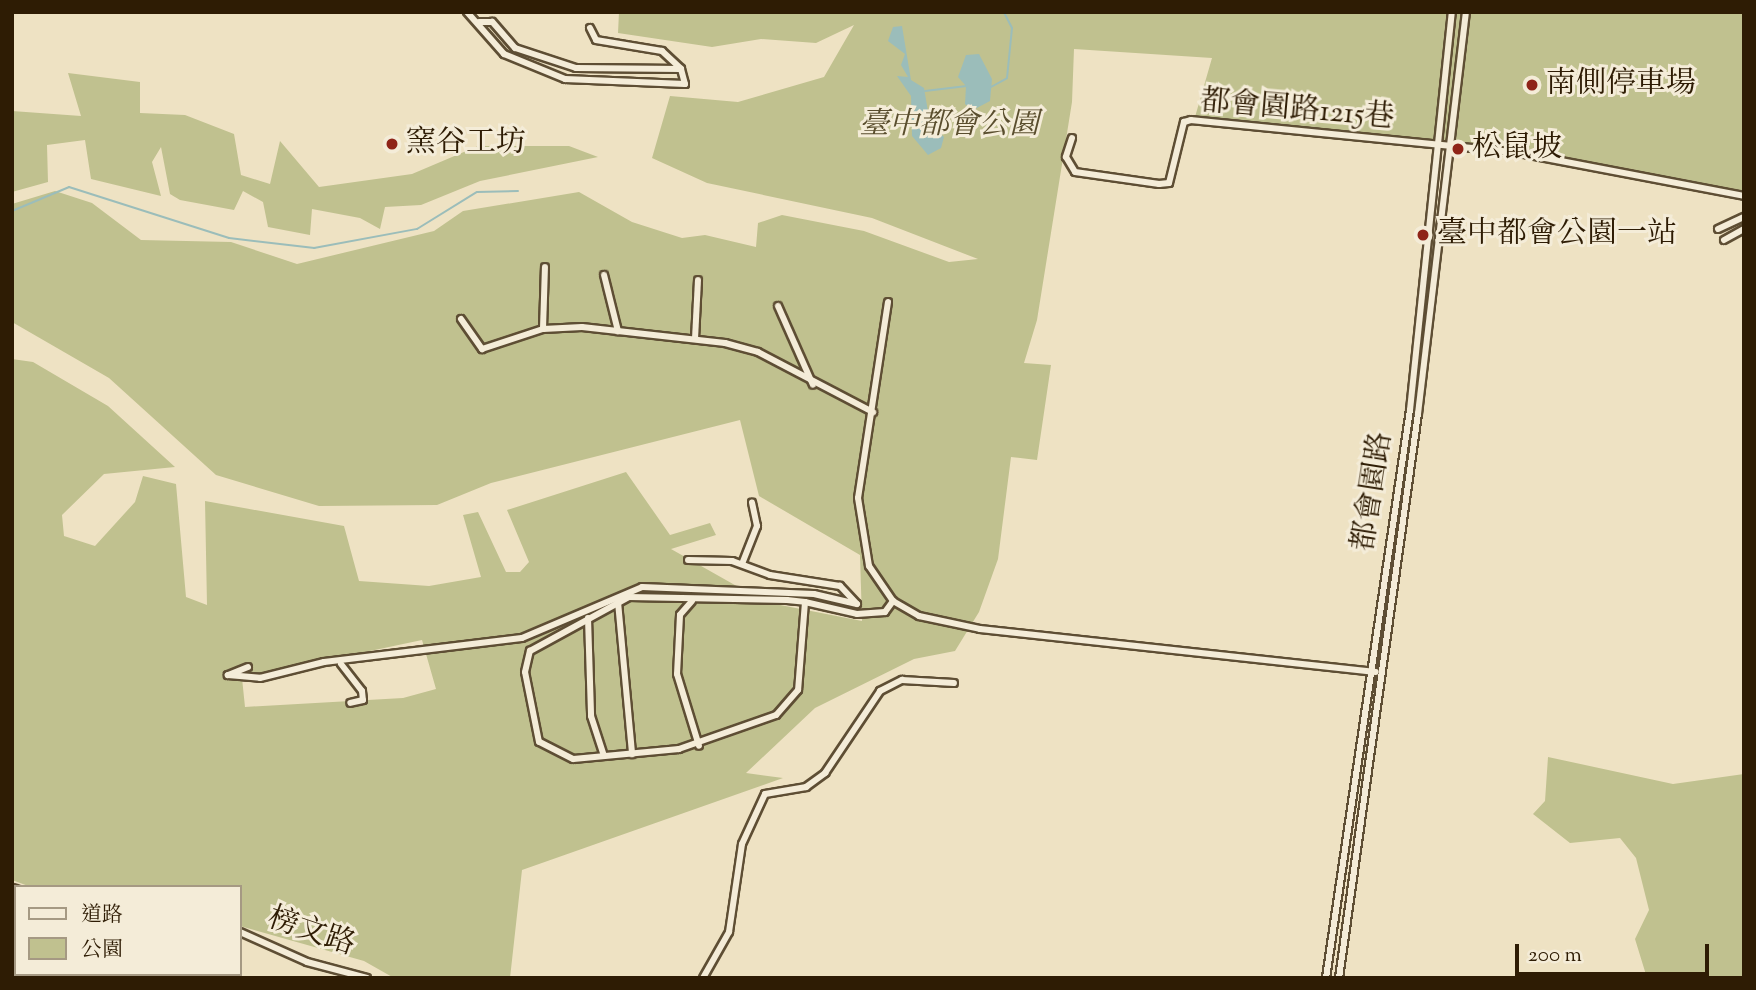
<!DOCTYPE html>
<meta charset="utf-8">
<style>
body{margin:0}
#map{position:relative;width:1756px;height:990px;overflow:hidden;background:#eee2c3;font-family:"Sorts Mill Goudy","Noto Serif TC",serif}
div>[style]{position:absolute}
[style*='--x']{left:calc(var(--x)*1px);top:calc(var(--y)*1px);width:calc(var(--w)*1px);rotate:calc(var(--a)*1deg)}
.green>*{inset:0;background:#c0c18f}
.water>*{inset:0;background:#9bbdba}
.stream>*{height:2px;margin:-1px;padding:0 1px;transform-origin:1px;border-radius:1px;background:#9bbdba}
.roads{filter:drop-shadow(2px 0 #5e4e34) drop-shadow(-2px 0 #5e4e34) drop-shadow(0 2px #5e4e34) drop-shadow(0 -2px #5e4e34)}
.minor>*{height:6px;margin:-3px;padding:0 3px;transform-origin:3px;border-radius:3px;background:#f4ecd8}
.dots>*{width:19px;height:19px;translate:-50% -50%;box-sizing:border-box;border:4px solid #f4ecd8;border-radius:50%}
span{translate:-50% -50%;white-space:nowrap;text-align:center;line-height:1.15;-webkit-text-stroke:6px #f4ecd8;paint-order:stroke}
.poi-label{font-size:30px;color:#2e1c04}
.left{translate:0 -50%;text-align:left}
.street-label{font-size:30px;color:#2e1c04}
.park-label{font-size:30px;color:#5a4e2e;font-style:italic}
.frame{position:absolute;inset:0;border:14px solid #2e1c04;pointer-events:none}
.legend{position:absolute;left:14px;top:885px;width:228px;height:91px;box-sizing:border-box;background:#f4ecd8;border:2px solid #a59983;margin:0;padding:9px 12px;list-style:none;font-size:21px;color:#2e1c04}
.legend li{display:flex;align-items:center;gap:14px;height:35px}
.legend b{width:35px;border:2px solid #a59983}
.scale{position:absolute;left:1515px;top:944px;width:194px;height:32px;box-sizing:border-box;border:4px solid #2e1c04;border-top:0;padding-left:9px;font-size:21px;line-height:24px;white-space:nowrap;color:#2e1c04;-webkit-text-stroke:5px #f4ecd8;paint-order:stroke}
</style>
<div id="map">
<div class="green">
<i style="clip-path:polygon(evenodd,619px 12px,1744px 12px,1744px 190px,1729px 194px,1518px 150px,1195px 117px,1212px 58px,1074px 49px,1072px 102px,1037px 320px,1024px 363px,1051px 365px,1037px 460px,1011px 457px,998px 559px,979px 612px,955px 651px,914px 659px,815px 708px,746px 773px,783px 778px,522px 870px,510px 978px,394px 978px,364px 961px,240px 926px,240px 887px,31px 887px,12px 880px,12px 359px,33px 362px,108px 406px,175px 467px,104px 474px,62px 515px,64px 536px,95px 546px,135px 502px,143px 476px,176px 484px,186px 597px,207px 605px,205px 501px,344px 526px,359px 581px,429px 586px,481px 577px,463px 515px,478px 512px,506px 572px,520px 572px,529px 562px,507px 510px,626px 472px,670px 535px,710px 523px,716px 535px,671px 549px,765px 602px,862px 621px,860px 555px,759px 496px,740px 420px,491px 483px,437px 505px,319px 506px,216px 475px,109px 378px,12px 322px,12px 204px,55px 191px,92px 203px,141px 240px,231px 242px,297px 264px,434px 231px,463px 211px,579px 192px,632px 222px,682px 238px,705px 235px,756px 247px,758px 223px,782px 215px,864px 231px,949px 262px,978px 259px,872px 218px,707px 183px,652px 158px,670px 96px,738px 102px,824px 77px,854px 25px,816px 43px,761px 39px,712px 47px,618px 33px,619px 12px,422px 640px,436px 689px,403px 698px,245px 707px,242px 678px,422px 640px)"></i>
<i style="clip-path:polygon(68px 73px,140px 82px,140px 113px,185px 115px,234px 134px,241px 175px,270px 184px,280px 141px,319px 187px,412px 174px,478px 146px,569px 146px,598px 157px,480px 181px,421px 205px,385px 207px,380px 229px,360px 218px,312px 209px,310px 235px,268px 227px,263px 202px,243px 191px,234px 210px,180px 200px,170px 194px,161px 147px,152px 162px,161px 196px,91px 179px,85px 140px,47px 145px,48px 182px,12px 192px,12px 111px,81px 116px)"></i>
<i style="clip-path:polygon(1548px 757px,1673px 784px,1744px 774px,1744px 978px,1647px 978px,1635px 939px,1649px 910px,1636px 858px,1620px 838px,1570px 843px,1533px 814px,1545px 801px)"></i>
</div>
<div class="water">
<i style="clip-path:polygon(902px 26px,911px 80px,924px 88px,930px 123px,944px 137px,941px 148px,928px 155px,912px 136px,911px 96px,897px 76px,908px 77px,901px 65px,905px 54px,888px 41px,893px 27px)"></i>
<i style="clip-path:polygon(979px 54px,992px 79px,990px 101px,973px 110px,965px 104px,966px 86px,958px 77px,966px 55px)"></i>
</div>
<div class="stream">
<i style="--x:991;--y:87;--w:18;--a:-29"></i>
<i style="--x:1007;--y:78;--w:50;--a:-84.3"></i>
<i style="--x:1012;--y:28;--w:18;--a:-117"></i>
<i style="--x:925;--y:91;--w:42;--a:-6.8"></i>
<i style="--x:12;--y:211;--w:62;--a:-22.8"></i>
<i style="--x:69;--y:187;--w:168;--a:17.7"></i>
<i style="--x:229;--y:238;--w:86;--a:6.7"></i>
<i style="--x:314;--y:248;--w:105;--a:-10.5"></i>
<i style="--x:417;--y:229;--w:70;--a:-31.7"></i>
<i style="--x:477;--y:192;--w:41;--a:-1.4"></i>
</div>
<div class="roads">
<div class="minor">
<i style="--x:467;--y:12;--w:56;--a:48.6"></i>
<i style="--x:504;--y:54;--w:66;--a:22.3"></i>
<i style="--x:565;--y:79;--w:120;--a:2.4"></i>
<i style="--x:685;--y:84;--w:16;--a:-105"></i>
<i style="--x:681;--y:69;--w:105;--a:-179.5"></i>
<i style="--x:576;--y:68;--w:64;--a:-161.8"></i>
<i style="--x:515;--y:48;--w:35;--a:-131"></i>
<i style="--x:492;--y:22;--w:13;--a:180"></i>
<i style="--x:590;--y:28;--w:13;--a:63"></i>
<i style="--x:596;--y:40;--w:67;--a:9.5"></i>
<i style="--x:662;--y:51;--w:26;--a:43"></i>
<i style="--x:1072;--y:138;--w:20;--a:108"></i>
<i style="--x:1066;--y:157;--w:17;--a:59"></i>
<i style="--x:1075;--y:172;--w:85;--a:8.1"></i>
<i style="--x:1159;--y:184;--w:10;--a:-6"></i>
<i style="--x:1169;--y:183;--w:63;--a:-76.2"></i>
<i style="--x:1184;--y:122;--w:7;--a:-16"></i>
<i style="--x:1191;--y:120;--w:330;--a:5.7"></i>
<i style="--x:1519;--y:153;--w:229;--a:10.8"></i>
<i style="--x:1718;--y:229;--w:29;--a:-25"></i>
<i style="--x:1724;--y:240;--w:23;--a:-29"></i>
<i style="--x:604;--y:275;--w:58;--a:76"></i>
<i style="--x:888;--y:302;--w:198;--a:98.7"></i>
<i style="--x:858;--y:498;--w:69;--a:80.8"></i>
<i style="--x:869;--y:566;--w:42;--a:55.6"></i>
<i style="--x:893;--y:601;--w:30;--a:30"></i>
<i style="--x:919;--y:616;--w:62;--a:12"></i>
<i style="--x:980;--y:629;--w:398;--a:6.2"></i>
<i style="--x:778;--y:306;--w:86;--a:66.1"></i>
<i style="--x:461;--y:319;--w:37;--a:55"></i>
<i style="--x:482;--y:349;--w:64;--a:-18.2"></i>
<i style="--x:543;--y:329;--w:39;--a:-3"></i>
<i style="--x:582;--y:327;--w:144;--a:6.4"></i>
<i style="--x:725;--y:343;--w:34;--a:15"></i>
<i style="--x:758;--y:352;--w:130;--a:27.6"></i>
<i style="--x:543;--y:329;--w:62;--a:-88.2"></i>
<i style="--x:695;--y:339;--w:59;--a:-87.1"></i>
<i style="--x:742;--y:564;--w:41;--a:-68.5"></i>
<i style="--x:757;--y:526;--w:24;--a:-102"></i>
<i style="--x:692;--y:601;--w:18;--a:131"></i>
<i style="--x:680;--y:615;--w:59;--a:92.9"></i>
<i style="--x:677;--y:674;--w:75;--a:73"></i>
<i style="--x:618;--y:602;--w:153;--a:84.7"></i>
<i style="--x:805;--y:602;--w:88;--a:94.5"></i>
<i style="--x:798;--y:690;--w:33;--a:131"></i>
<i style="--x:776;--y:715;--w:103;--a:160.7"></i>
<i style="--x:679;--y:749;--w:106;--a:174.6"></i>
<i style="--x:573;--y:759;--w:38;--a:-153"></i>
<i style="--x:539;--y:742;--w:71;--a:-101.3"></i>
<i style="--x:525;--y:672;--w:22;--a:-77"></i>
<i style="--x:530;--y:651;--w:113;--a:-28.6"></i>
<i style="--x:629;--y:597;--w:158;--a:1.1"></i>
<i style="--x:787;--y:600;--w:18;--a:6"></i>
<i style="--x:805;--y:602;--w:53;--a:13"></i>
<i style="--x:857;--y:614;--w:28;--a:-4"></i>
<i style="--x:885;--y:612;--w:14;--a:-54"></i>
<i style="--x:588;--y:618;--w:98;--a:88.2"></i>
<i style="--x:591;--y:716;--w:42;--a:72"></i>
<i style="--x:341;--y:664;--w:34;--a:52"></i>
<i style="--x:362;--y:691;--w:9;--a:84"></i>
<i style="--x:363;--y:700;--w:13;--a:167"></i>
<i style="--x:248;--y:667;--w:22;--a:158"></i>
<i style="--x:228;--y:675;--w:32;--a:5"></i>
<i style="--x:260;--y:678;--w:66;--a:-14"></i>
<i style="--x:324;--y:662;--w:199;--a:-6.9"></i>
<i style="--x:522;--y:638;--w:130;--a:-23"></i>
<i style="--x:642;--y:587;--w:172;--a:2.3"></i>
<i style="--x:814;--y:594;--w:44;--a:13.1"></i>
<i style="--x:857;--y:604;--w:25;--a:-133"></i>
<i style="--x:840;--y:586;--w:71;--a:-171.1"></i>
<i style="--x:770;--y:575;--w:40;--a:-159.8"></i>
<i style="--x:732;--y:561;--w:44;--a:-178.7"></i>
<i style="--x:12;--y:888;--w:4;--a:14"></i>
<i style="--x:240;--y:932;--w:73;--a:24.1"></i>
<i style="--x:307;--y:962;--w:62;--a:14.9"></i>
<i style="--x:703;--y:978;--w:53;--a:-60.5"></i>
<i style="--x:729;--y:932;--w:89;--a:-81.6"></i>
<i style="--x:742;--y:844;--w:55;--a:-65.3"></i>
<i style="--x:765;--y:794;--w:42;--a:-9.7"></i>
<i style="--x:806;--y:787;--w:24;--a:-36"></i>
<i style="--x:825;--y:773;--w:99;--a:-56.1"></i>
<i style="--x:880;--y:691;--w:25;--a:-27"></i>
<i style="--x:902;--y:680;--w:52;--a:3.3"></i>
<i style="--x:1326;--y:978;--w:574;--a:-81.59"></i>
<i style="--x:1410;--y:410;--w:400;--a:-84"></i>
<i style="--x:1339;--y:978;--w:570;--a:-82.03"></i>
<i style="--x:1418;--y:414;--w:405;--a:-83.2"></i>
</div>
</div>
<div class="dots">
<i style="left:1532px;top:85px;background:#8f2418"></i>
<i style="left:392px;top:144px;background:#8f2418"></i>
<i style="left:1458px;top:149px;background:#8f2418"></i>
<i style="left:1423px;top:235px;background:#8f2418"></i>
</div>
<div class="poi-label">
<span class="left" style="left:1546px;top:85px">南側停車場</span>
<span class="left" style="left:406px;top:144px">窯谷工坊</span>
<span class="left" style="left:1472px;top:149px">松鼠坡</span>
<span class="left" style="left:1437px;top:235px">臺中都會公園一站</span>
</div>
<div class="street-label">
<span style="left:1297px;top:111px;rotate:5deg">都會園路1215巷</span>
<span style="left:1374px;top:492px;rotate:-81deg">都會園路</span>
<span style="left:311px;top:933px;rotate:19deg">榜文路</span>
</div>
<div class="park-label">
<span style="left:949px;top:126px">臺中都會公園</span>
</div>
<div class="frame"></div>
<ul class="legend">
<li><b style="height:9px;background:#f4ecd8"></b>道路</li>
<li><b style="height:19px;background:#c0c18f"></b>公園</li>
</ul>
<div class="scale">200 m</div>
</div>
